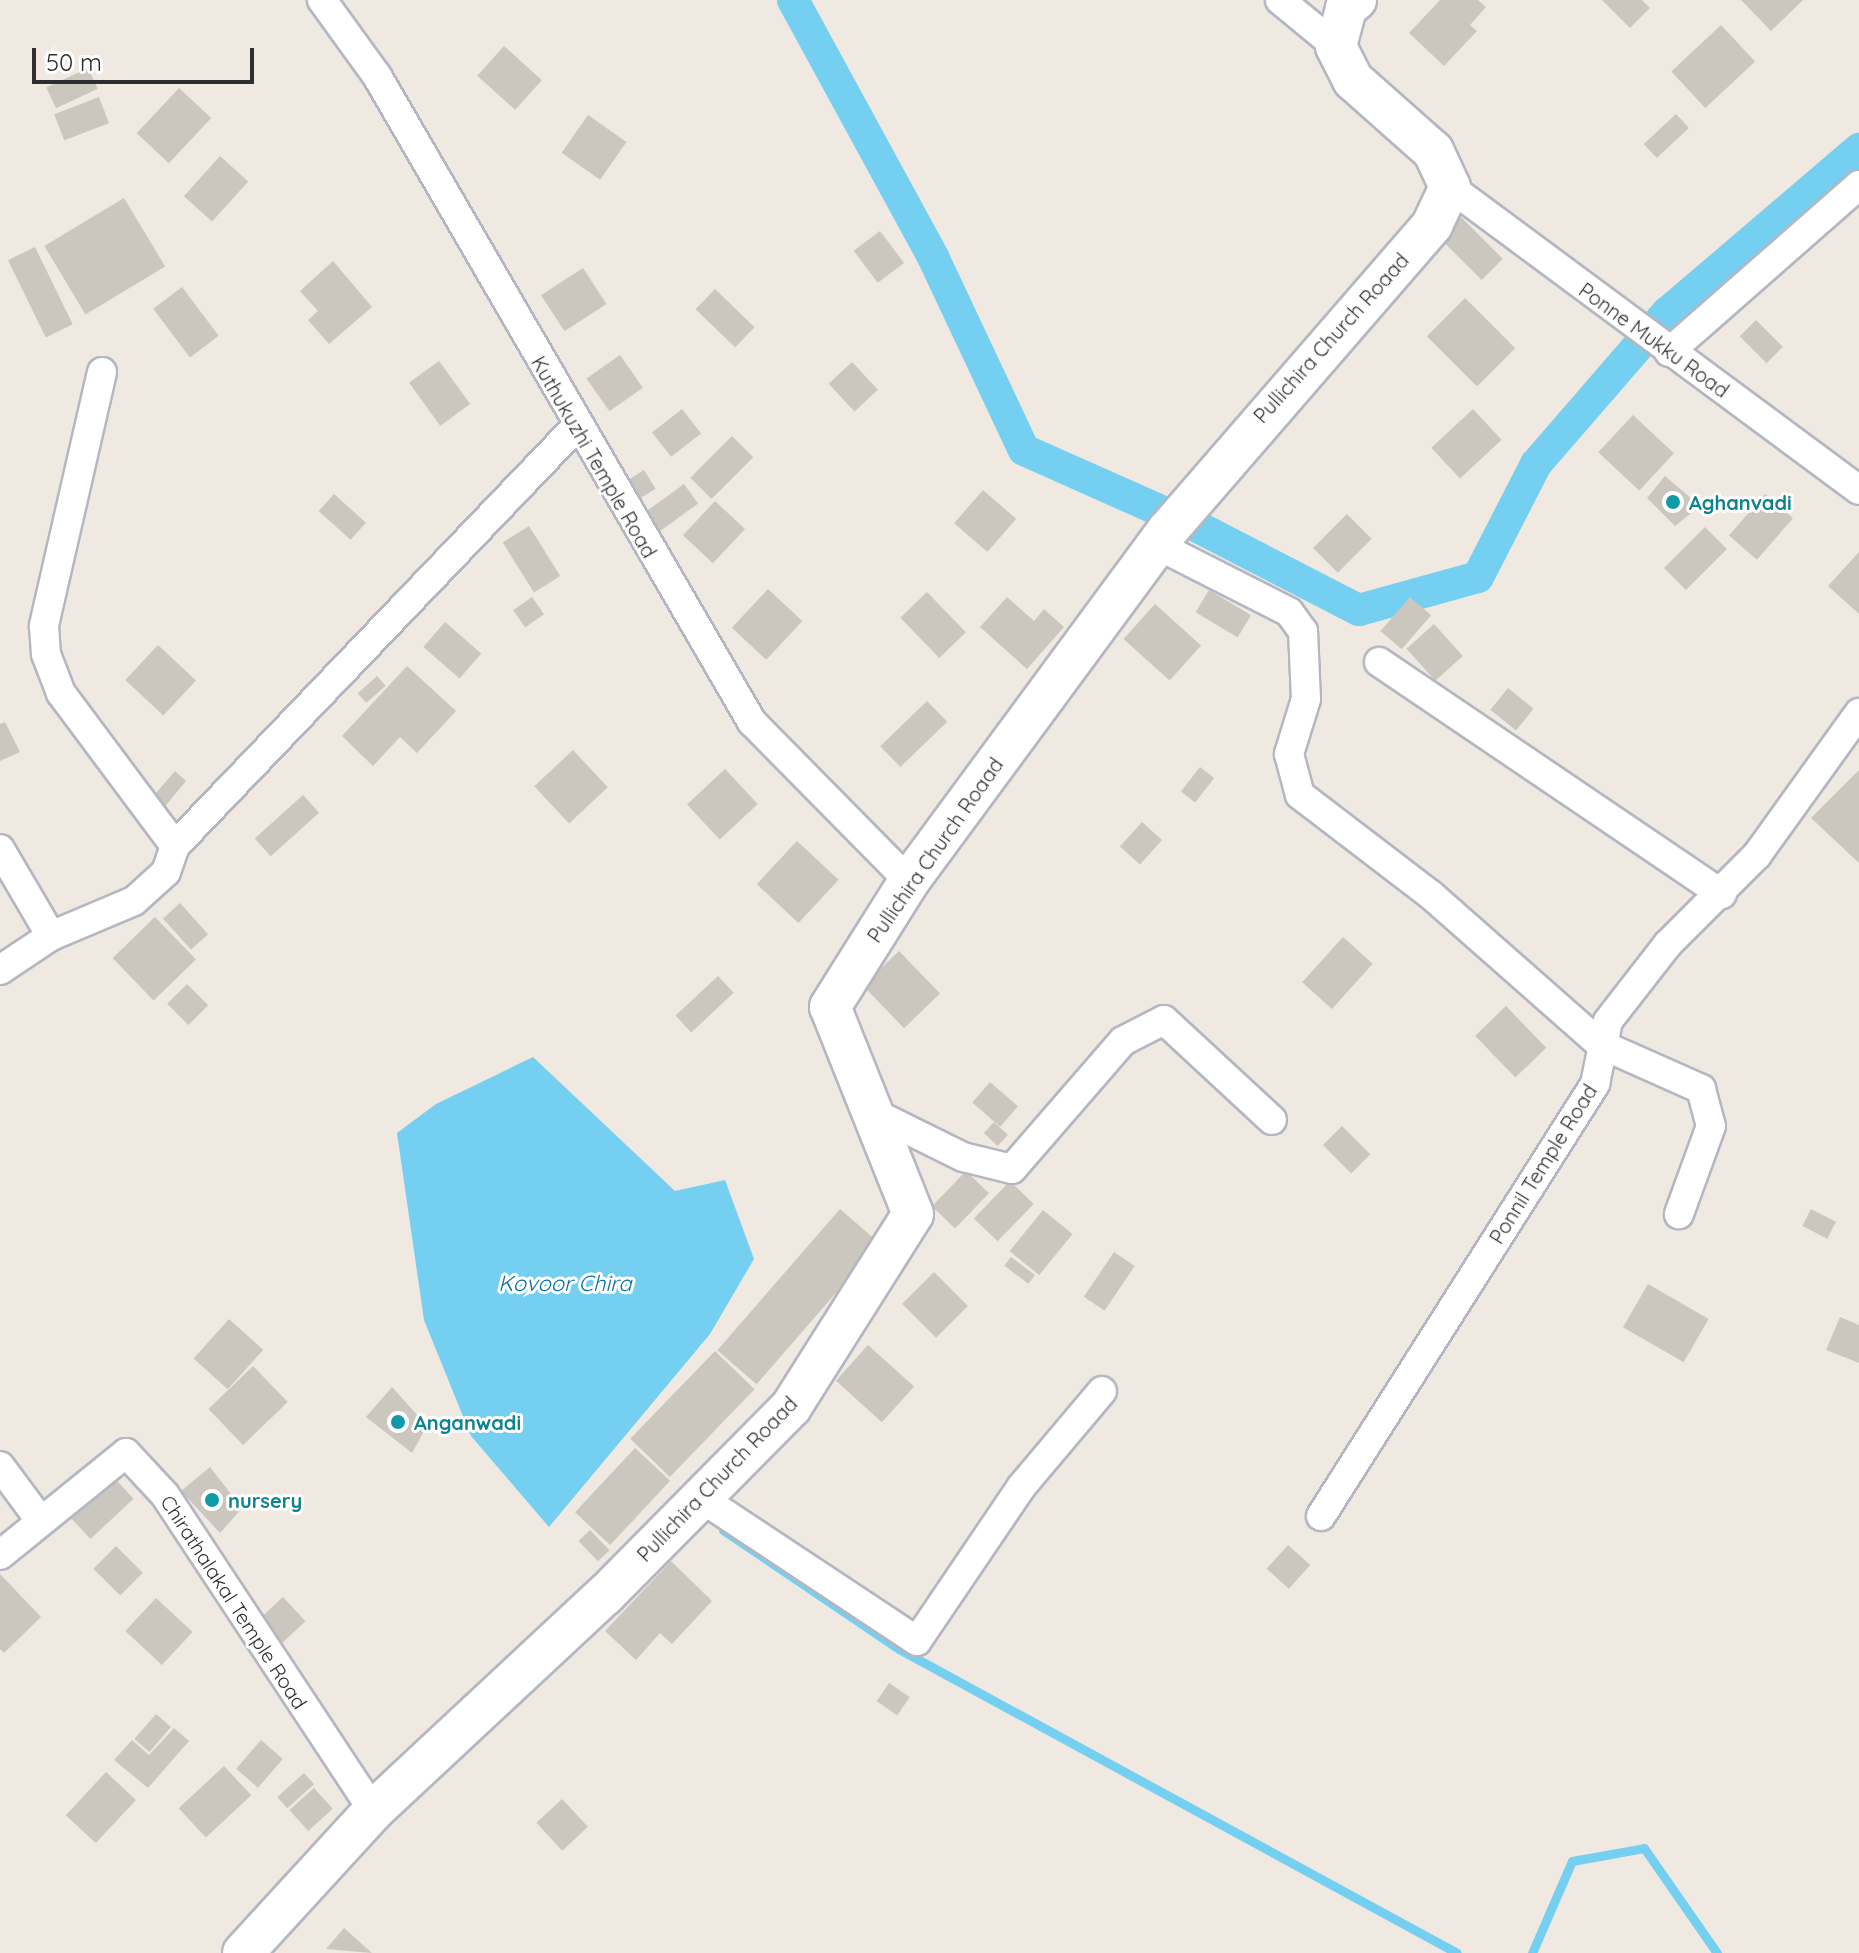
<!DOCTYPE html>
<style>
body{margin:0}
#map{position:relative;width:1859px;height:1953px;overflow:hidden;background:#efe9e1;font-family:Quicksand,sans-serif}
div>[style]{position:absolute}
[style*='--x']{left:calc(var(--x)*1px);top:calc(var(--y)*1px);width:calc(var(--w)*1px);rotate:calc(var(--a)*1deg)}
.water>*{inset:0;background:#75cff0}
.stream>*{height:9px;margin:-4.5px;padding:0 4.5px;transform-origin:4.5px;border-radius:4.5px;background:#75cff0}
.canal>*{height:32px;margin:-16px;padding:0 16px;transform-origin:16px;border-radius:16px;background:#75cff0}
.building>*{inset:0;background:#cbc7bf;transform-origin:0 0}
.roads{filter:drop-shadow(2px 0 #b4b7c1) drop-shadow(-2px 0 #b4b7c1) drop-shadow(0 2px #b4b7c1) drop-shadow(0 -2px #b4b7c1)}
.street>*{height:28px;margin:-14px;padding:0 14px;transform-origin:14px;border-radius:14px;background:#fff}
.secondary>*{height:40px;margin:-20px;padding:0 20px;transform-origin:20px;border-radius:20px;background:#fff}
.dots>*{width:22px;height:22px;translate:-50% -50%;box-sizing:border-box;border:4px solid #fff;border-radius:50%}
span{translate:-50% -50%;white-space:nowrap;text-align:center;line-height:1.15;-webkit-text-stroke:6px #fff;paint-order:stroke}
.street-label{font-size:20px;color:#2e2e2e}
.culture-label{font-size:20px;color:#0d838f;font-weight:700}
.left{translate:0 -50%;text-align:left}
.water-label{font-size:22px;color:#0d6fa3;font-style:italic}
.scale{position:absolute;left:32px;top:48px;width:222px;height:36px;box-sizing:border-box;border:4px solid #2e2e2e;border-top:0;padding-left:10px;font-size:24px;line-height:28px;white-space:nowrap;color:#2e2e2e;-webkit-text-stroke:6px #fff;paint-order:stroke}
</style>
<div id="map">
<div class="water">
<i style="clip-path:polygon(533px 1057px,675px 1191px,725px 1180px,754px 1259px,710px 1334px,549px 1527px,471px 1436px,424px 1320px,397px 1133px,436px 1104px)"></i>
</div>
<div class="stream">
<i style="--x:723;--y:1530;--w:212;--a:34.1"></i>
<i style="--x:899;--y:1649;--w:635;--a:28.58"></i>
<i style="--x:1532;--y:1953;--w:100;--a:-66.5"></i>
<i style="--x:1572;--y:1861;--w:73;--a:-10.2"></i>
<i style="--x:1644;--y:1848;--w:128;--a:55.2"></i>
</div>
<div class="canal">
<i style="--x:793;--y:0;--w:293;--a:61.4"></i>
<i style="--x:933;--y:257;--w:213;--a:64.8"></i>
<i style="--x:1024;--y:450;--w:148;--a:24"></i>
<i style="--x:1196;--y:526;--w:183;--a:27.3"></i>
<i style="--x:1359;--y:610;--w:123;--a:-15.5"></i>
<i style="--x:1478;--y:577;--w:127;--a:-62.8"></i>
<i style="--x:1536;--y:464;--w:200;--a:-49.1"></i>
<i style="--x:1667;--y:313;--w:253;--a:-40.5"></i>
</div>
<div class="building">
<i style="clip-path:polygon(1440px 0,1478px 0,1486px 7px,1470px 25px,1477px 31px,1444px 66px,1409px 33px)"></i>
<i style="clip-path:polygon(1602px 0,1642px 0,1650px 8px,1630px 28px)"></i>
<i style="clip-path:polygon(1741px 0,1803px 0,1771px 31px)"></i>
<i style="left:1721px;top:25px;width:50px;height:68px;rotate:47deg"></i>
<i style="left:504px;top:46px;width:51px;height:40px;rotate:42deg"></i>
<i style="left:88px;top:68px;width:23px;height:46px;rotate:65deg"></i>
<i style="left:179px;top:88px;width:44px;height:62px;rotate:43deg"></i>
<i style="left:99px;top:97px;width:28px;height:48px;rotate:69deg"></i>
<i style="left:1676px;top:114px;width:19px;height:44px;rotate:47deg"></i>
<i style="left:588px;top:115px;width:47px;height:46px;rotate:35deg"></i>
<i style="left:220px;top:156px;width:38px;height:54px;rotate:42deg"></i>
<i style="left:124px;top:198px;width:80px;height:93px;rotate:59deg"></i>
<i style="left:1459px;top:215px;width:62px;height:30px;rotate:45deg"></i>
<i style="left:880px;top:231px;width:40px;height:33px;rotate:53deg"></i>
<i style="left:35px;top:247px;width:86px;height:30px;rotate:64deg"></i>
<i style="clip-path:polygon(333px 261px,372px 307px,329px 344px,308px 320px,318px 311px,300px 291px)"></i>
<i style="left:583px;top:268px;width:43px;height:50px;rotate:57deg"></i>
<i style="left:182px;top:287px;width:61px;height:36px;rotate:53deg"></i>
<i style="left:715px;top:289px;width:55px;height:28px;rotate:44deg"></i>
<i style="left:1465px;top:298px;width:71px;height:54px;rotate:45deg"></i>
<i style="left:1756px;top:320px;width:38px;height:23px;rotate:45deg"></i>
<i style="left:620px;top:355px;width:40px;height:41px;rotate:55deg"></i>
<i style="left:439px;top:361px;width:53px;height:37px;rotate:54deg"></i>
<i style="left:852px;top:362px;width:38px;height:32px;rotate:47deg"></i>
<i style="left:682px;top:409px;width:31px;height:38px;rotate:52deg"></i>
<i style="left:1473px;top:409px;width:42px;height:57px;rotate:47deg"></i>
<i style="left:1633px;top:415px;width:56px;height:51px;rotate:43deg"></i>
<i style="left:732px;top:436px;width:30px;height:59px;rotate:45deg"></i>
<i style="left:644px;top:470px;width:22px;height:23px;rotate:58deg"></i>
<i style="clip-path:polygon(1665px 476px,1700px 506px,1675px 526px,1647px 498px)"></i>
<i style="left:684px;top:484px;width:24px;height:54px;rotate:54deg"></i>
<i style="left:983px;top:490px;width:44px;height:44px;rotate:41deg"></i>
<i style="left:334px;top:494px;width:43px;height:23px;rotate:42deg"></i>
<i style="left:1765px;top:494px;width:37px;height:55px;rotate:41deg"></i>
<i style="left:715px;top:501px;width:41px;height:47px;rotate:43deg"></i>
<i style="left:1347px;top:514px;width:35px;height:48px;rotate:45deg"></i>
<i style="left:529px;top:526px;width:59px;height:31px;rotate:58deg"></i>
<i style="left:1705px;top:527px;width:31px;height:58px;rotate:45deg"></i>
<i style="clip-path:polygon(1859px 552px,1859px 614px,1828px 586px)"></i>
<i style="left:768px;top:589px;width:47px;height:53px;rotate:43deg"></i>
<i style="left:1209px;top:590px;width:49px;height:26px;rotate:31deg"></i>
<i style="left:927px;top:592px;width:56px;height:37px;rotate:46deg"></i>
<i style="left:532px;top:597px;width:21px;height:23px;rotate:55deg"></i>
<i style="clip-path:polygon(1007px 597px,1034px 621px,1044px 609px,1064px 627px,1027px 669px,980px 627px)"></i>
<i style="left:1410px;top:597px;width:28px;height:45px;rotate:41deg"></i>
<i style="left:1155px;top:604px;width:62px;height:47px;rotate:42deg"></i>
<i style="left:445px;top:622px;width:48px;height:33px;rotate:41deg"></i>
<i style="left:1434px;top:624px;width:43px;height:37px;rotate:48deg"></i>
<i style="left:158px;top:645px;width:52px;height:48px;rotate:43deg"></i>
<i style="clip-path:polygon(407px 666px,456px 711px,417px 753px,400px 737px,373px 766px,342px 736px)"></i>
<i style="left:377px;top:676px;width:13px;height:26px;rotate:48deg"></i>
<i style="left:1508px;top:688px;width:33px;height:28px;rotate:39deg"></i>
<i style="left:927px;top:701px;width:29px;height:65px;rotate:46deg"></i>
<i style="clip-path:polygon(5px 722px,20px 752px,0 761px,0 724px)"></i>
<i style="left:573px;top:750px;width:51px;height:53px;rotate:47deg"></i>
<i style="left:1200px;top:767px;width:18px;height:31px;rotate:38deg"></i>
<i style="left:725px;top:769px;width:48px;height:52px;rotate:47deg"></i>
<i style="clip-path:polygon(1859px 770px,1859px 863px,1811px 818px)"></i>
<i style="clip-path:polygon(175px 771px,186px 781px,162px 810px,141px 780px,156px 793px)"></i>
<i style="left:303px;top:795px;width:24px;height:65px;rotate:48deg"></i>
<i style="left:1142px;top:822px;width:27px;height:33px;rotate:42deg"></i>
<i style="left:797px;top:841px;width:57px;height:59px;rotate:43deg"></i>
<i style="left:180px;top:903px;width:42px;height:23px;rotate:48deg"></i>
<i style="left:155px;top:917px;width:59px;height:59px;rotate:46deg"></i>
<i style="left:1343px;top:937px;width:40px;height:61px;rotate:42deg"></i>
<i style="left:899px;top:951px;width:59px;height:50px;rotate:46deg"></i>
<i style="left:718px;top:976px;width:23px;height:58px;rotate:47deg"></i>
<i style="left:187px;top:984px;width:30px;height:28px;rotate:45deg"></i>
<i style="left:1506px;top:1006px;width:58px;height:43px;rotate:46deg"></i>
<i style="left:990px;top:1082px;width:37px;height:27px;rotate:41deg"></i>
<i style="left:994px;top:1122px;width:19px;height:15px;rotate:43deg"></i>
<i style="left:1342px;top:1126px;width:40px;height:27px;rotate:45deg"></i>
<i style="left:966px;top:1171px;width:32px;height:49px;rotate:44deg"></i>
<i style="left:1010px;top:1181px;width:33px;height:52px;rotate:44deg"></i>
<i style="left:840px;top:1209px;width:52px;height:187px;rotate:41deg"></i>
<i style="left:1811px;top:1209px;width:28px;height:19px;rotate:27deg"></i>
<i style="left:1043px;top:1210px;width:38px;height:53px;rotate:39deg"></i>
<i style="left:1114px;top:1252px;width:25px;height:54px;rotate:34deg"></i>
<i style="left:1011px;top:1257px;width:30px;height:11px;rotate:37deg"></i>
<i style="left:934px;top:1272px;width:48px;height:45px;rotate:45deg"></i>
<i style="left:1648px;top:1284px;width:70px;height:50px;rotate:30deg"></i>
<i style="clip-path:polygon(1840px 1317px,1859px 1325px,1859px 1363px,1826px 1350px)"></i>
<i style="left:229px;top:1319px;width:46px;height:53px;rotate:42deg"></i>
<i style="left:868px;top:1345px;width:62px;height:48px;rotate:42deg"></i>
<i style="left:715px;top:1351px;width:55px;height:122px;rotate:44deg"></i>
<i style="left:253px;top:1366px;width:50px;height:62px;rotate:46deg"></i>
<i style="clip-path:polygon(392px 1387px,427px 1426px,412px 1453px,366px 1417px)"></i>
<i style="left:635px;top:1448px;width:48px;height:88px;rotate:43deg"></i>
<i style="clip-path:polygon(210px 1467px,242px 1508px,220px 1533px,181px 1491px)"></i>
<i style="left:105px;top:1468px;width:42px;height:59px;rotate:47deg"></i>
<i style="left:590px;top:1530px;width:28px;height:16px;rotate:46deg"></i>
<i style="left:1288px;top:1545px;width:30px;height:32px;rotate:42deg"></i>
<i style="left:116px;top:1546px;width:38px;height:32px;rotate:45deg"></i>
<i style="clip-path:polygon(671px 1561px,712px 1601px,672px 1644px,660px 1633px,636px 1660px,605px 1631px)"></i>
<i style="clip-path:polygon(0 1574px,41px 1617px,4px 1653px,0 1649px)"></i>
<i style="left:283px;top:1597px;width:33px;height:35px;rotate:47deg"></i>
<i style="left:156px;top:1598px;width:50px;height:45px;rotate:43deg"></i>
<i style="left:889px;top:1683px;width:25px;height:22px;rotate:34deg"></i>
<i style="left:156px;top:1714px;width:20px;height:33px;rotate:41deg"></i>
<i style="clip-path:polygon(174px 1728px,189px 1741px,148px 1788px,114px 1760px,132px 1740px,149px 1755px)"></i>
<i style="left:261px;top:1740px;width:29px;height:38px;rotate:41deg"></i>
<i style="left:224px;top:1766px;width:40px;height:62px;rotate:47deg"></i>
<i style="left:106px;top:1772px;width:41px;height:59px;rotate:43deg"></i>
<i style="left:304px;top:1773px;width:15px;height:36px;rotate:48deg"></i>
<i style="left:314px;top:1788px;width:28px;height:33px;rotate:48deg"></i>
<i style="left:562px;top:1799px;width:38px;height:35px;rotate:47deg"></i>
<i style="clip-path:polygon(344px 1928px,372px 1953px,326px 1949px)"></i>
</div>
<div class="roads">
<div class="street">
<i style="--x:322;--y:0;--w:94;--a:54.1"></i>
<i style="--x:377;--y:76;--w:747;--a:59.87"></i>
<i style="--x:752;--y:722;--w:223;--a:45.4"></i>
<i style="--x:1280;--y:0;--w:72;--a:39.4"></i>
<i style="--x:1450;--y:187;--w:509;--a:36.53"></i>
<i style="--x:1669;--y:352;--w:253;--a:-41.3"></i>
<i style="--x:102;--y:372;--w:261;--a:102.9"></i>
<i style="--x:44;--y:626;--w:28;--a:86"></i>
<i style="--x:46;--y:654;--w:42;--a:69"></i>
<i style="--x:61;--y:693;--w:191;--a:53.3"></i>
<i style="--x:1157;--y:545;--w:148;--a:26.9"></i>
<i style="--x:1289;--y:612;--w:24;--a:54"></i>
<i style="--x:1303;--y:631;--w:68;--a:87.5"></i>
<i style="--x:1306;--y:699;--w:58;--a:107.2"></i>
<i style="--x:1289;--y:754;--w:42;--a:75"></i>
<i style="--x:1300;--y:795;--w:165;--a:37.4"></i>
<i style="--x:1431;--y:895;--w:225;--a:41.4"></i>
<i style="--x:1600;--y:1044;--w:111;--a:24"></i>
<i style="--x:1701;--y:1089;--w:38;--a:75"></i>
<i style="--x:1711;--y:1126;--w:94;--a:110"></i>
<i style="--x:1379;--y:662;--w:414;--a:34.1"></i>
<i style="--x:0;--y:849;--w:101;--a:59.6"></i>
<i style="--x:0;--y:970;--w:61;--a:-33.7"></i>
<i style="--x:51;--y:936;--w:90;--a:-22.9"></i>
<i style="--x:134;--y:901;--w:43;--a:-42.2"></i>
<i style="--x:166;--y:872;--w:28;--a:-71"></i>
<i style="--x:175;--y:846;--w:579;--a:-46.26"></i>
<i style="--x:872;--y:1112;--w:102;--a:26.3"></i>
<i style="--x:963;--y:1157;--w:50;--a:13.8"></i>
<i style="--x:1012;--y:1169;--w:169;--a:-49.1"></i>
<i style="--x:1123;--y:1041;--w:46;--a:-27.1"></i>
<i style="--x:1164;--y:1020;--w:147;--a:42.8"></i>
<i style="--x:0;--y:1466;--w:67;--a:53.5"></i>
<i style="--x:701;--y:1498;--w:259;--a:33.5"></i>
<i style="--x:917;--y:1641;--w:187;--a:-55.9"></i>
<i style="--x:1022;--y:1486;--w:124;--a:-49.9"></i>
<i style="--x:1321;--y:1516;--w:512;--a:-57.61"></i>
<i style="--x:1595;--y:1084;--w:64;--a:-78.3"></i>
<i style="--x:1608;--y:1021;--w:98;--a:-52.1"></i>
<i style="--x:1668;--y:944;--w:126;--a:-45"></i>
<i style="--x:1757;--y:855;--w:175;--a:-54.3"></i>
<i style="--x:0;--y:1555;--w:162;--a:-39"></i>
<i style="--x:126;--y:1453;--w:57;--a:47.1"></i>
<i style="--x:165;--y:1495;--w:378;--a:56.6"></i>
</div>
<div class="secondary">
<i style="--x:243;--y:1953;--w:193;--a:-47.5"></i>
<i style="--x:373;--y:1811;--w:317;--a:-43"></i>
<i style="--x:605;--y:1595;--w:264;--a:-45.3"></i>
<i style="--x:791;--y:1407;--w:228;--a:-57.7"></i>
<i style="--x:913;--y:1214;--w:223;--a:-111.8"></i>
<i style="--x:830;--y:1007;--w:149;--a:-57.9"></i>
<i style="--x:909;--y:881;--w:436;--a:-53.6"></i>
<i style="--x:1168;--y:530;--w:403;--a:-49.1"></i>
<i style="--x:1432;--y:225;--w:42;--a:-64.7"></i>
<i style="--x:1450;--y:187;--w:40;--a:-115"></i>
<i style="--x:1433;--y:151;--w:107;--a:-138.4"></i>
<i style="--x:1353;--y:80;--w:38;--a:-117"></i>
<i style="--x:1336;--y:46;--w:39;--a:-75"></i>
<i style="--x:1346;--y:8;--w:13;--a:-39"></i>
</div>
</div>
<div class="dots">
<i style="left:1673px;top:502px;background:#0f9aa8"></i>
<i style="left:398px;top:1422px;background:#0f9aa8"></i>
<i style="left:212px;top:1500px;background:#0f9aa8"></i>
</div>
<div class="street-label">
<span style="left:1331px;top:338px;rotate:-48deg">Pullichira Church Roaad</span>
<span style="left:1654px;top:340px;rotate:36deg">Ponne Mukku Road</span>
<span style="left:594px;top:457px;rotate:60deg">Kuthukuzhi Temple Road</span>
<span style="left:935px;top:850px;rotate:-55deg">Pullichira Church Roaad</span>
<span style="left:1543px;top:1164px;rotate:-58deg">Ponnil Temple Road</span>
<span style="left:717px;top:1479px;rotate:-46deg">Pullichira Church Roaad</span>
<span style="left:234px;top:1602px;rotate:57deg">Chirathalakal Temple Road</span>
</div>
<div class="culture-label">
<span class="left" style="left:1689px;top:502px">Aghanvadi</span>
<span class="left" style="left:414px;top:1422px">Anganwadi</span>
<span class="left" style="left:228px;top:1500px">nursery</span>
</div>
<div class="water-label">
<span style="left:565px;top:1284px">Kovoor Chira</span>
</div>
<div class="scale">50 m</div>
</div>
